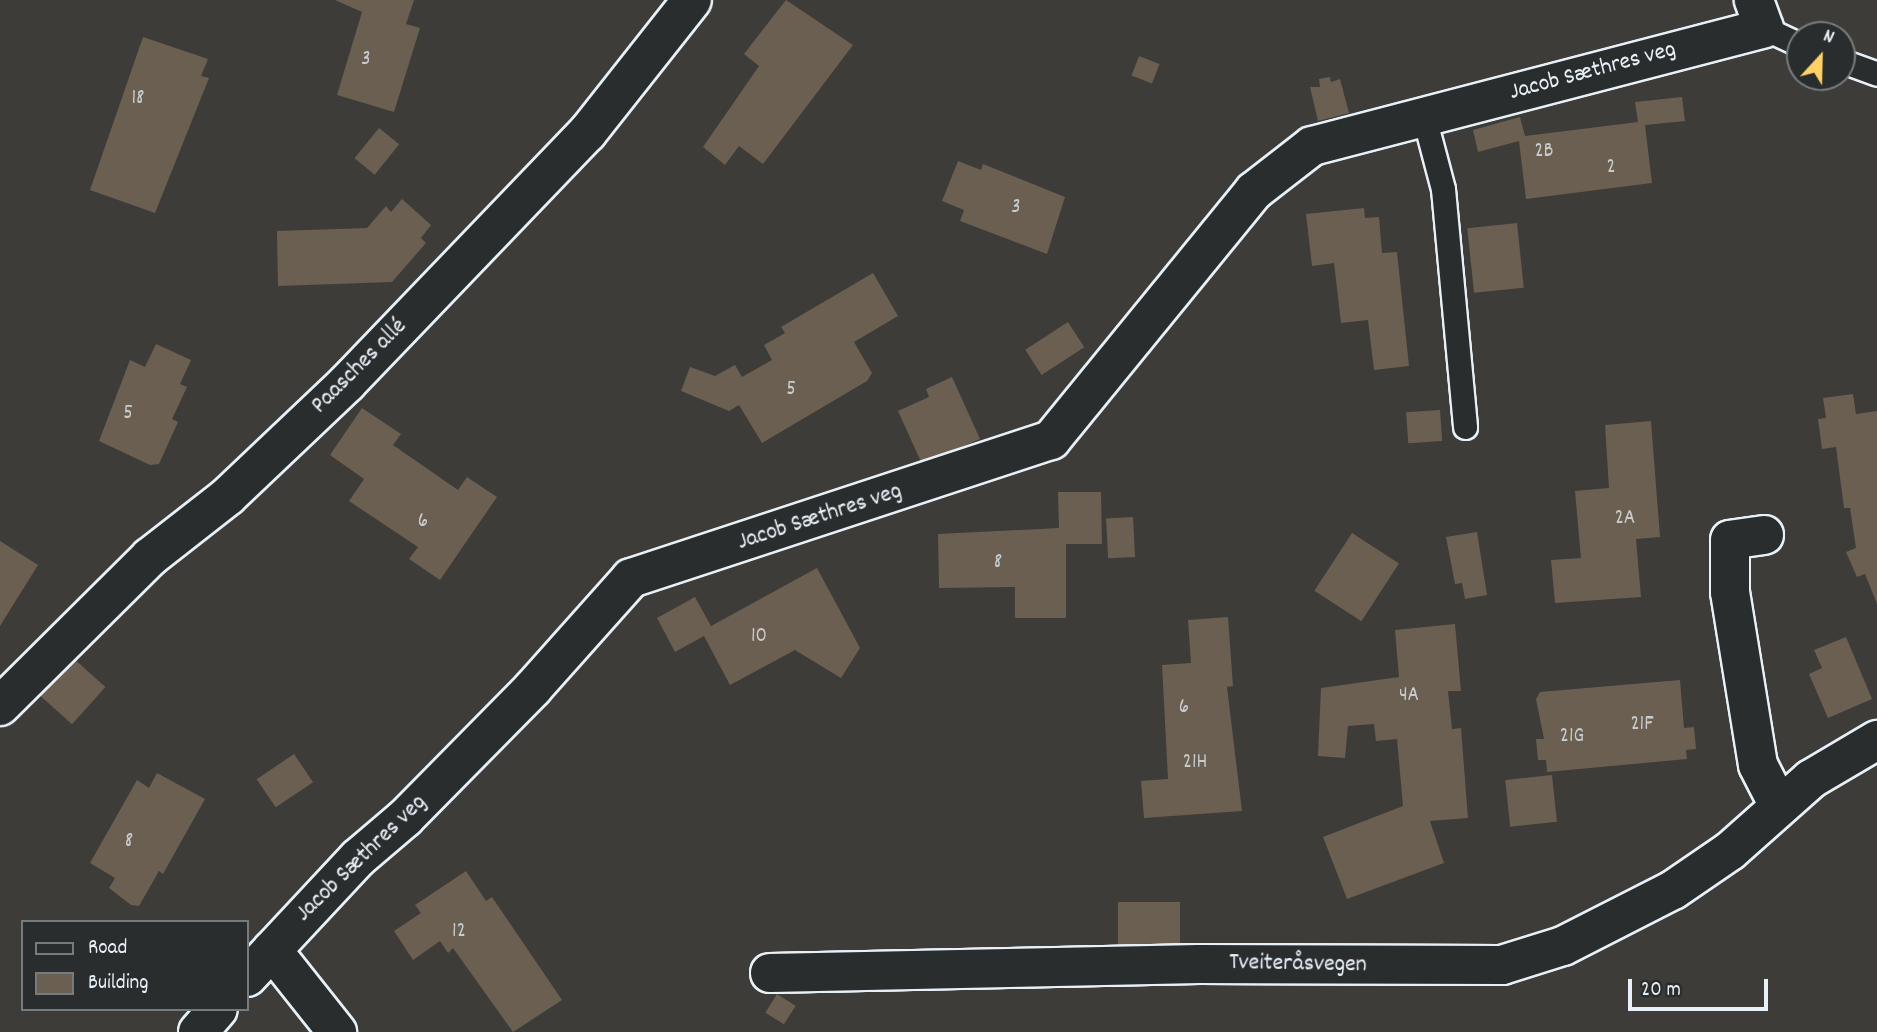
<!DOCTYPE html>
<meta charset="utf-8">
<style>
body{margin:0}
#map{position:relative;width:1877px;height:1032px;overflow:hidden;background:#3d3c38;font-family:Dekko,sans-serif}
div>[style]{position:absolute}
[style*='--x']{left:calc(var(--x)*1px);top:calc(var(--y)*1px);width:calc(var(--w)*1px);rotate:calc(var(--a)*1deg)}
.building>*{inset:0;background:#6a5f51;transform-origin:0 0}
.roads{filter:drop-shadow(2px 0 #e8f1f8) drop-shadow(-2px 0 #e8f1f8) drop-shadow(0 2px #e8f1f8) drop-shadow(0 -2px #e8f1f8)}
.lane>*{height:23px;margin:-11.5px;padding:0 11.5px;transform-origin:11.5px;border-radius:11.5px;background:#2a2d2e}
.street>*{height:38px;margin:-19px;padding:0 19px;transform-origin:19px;border-radius:19px;background:#2a2d2e}
span{translate:-50% -50%;white-space:nowrap;text-align:center;line-height:1.15;-webkit-text-stroke:5px #2a2d2e;paint-order:stroke}
.number-label{font-size:21px;color:#c8ccce}
.number-label span{-webkit-text-stroke-width:0}
.street-label{font-size:24px;color:#e8f1f8}
.legend{position:absolute;left:21px;top:920px;width:228px;height:91px;box-sizing:border-box;background:#2a2d2e;border:2px solid #767b7f;margin:0;padding:9px 12px;list-style:none;font-size:21px;color:#e8f1f8}
.legend li{display:flex;align-items:center;gap:14px;height:35px}
.legend b{width:35px;border:2px solid #767b7f}
.north{position:absolute;left:1786px;top:21px;width:70px;height:70px;box-sizing:border-box;background:#2a2d2e;border:2px solid #767b7f;border-radius:50%;rotate:22deg;font-size:19px;font-weight:700;line-height:28px;text-align:center;color:#e8f1f8}
.north::after{content:'';display:block;margin:auto;width:24px;height:32px;background:#ffd166;clip-path:polygon(50% 0,100% 100%,50% 72%,0 100%)}
.scale{position:absolute;left:1628px;top:979px;width:140px;height:32px;box-sizing:border-box;border:4px solid #e8f1f8;border-top:0;padding-left:9px;font-size:21px;line-height:24px;white-space:nowrap;color:#e8f1f8;-webkit-text-stroke:5px #2a2d2e;paint-order:stroke}
</style>
<div id="map">
<div class="building">
<i style="clip-path:polygon(335px 0,414px 0,406px 24px,420px 28px,394px 112px,337px 95px,362px 12px)"></i>
<i style="clip-path:polygon(786px 0,853px 45px,763px 164px,739px 146px,725px 165px,703px 147px,759px 66px,744px 54px)"></i>
<i style="clip-path:polygon(143px 37px,208px 59px,201px 76px,209px 78px,155px 213px,90px 190px)"></i>
<i style="left:1139px;top:56px;width:22px;height:21px;rotate:21deg"></i>
<i style="clip-path:polygon(1330px 77px,1331px 82px,1340px 79px,1349px 113px,1318px 121px,1310px 87px,1320px 87px,1319px 79px)"></i>
<i style="clip-path:polygon(1682px 97px,1685px 121px,1645px 125px,1652px 183px,1526px 199px,1519px 141px,1478px 152px,1473px 130px,1520px 117px,1525px 136px,1638px 122px,1635px 102px)"></i>
<i style="left:379px;top:128px;width:26px;height:39px;rotate:39deg"></i>
<i style="clip-path:polygon(958px 161px,981px 170px,983px 164px,1065px 197px,1047px 254px,960px 221px,964px 210px,942px 201px)"></i>
<i style="clip-path:polygon(402px 199px,431px 225px,421px 238px,426px 243px,392px 282px,278px 286px,277px 231px,367px 228px,386px 206px,391px 212px)"></i>
<i style="clip-path:polygon(1364px 208px,1365px 218px,1379px 217px,1382px 253px,1397px 252px,1409px 366px,1374px 370px,1368px 320px,1341px 323px,1334px 263px,1312px 266px,1306px 214px)"></i>
<i style="left:1517px;top:223px;width:65px;height:50px;rotate:84deg"></i>
<i style="clip-path:polygon(873px 273px,898px 316px,854px 342px,872px 373px,867px 381px,762px 443px,739px 405px,729px 411px,681px 391px,690px 367px,715px 376px,735px 365px,742px 377px,772px 360px,764px 345px,785px 333px,781px 327px)"></i>
<i style="left:1068px;top:322px;width:30px;height:51px;rotate:57deg"></i>
<i style="clip-path:polygon(156px 344px,191px 360px,180px 384px,187px 387px,172px 419px,178px 422px,159px 464px,150px 465px,99px 441px,130px 360px,145px 367px)"></i>
<i style="clip-path:polygon(952px 377px,980px 439px,922px 464px,898px 411px,929px 397px,926px 389px)"></i>
<i style="clip-path:polygon(1853px 394px,1856px 414px,1877px 411px,1877px 604px,1865px 574px,1857px 577px,1846px 552px,1856px 548px,1850px 508px,1844px 508px,1836px 447px,1822px 449px,1818px 419px,1826px 418px,1823px 398px)"></i>
<i style="clip-path:polygon(362px 408px,401px 434px,393px 445px,458px 490px,467px 477px,497px 497px,440px 580px,409px 559px,418px 547px,349px 501px,364px 479px,330px 455px)"></i>
<i style="left:1440px;top:410px;width:31px;height:34px;rotate:86deg"></i>
<i style="clip-path:polygon(1651px 421px,1660px 537px,1636px 539px,1641px 597px,1555px 603px,1551px 560px,1581px 558px,1575px 491px,1609px 488px,1605px 425px)"></i>
<i style="clip-path:polygon(1058px 492px,1101px 492px,1102px 544px,1066px 544px,1066px 618px,1015px 618px,1015px 587px,939px 588px,938px 534px,1059px 528px)"></i>
<i style="left:1133px;top:517px;width:40px;height:27px;rotate:87deg"></i>
<i style="clip-path:polygon(1477px 532px,1487px 595px,1465px 599px,1462px 583px,1455px 584px,1446px 537px)"></i>
<i style="left:1352px;top:533px;width:56px;height:69px;rotate:33deg"></i>
<i style="clip-path:polygon(0 541px,38px 565px,0 626px)"></i>
<i style="clip-path:polygon(817px 568px,860px 648px,841px 678px,795px 650px,730px 685px,704px 636px,675px 652px,657px 618px,695px 597px,711px 626px)"></i>
<i style="clip-path:polygon(1228px 617px,1233px 686px,1227px 687px,1242px 811px,1144px 818px,1141px 781px,1168px 779px,1162px 665px,1191px 663px,1188px 620px)"></i>
<i style="clip-path:polygon(1455px 624px,1461px 691px,1448px 691px,1452px 729px,1461px 728px,1468px 818px,1430px 821px,1444px 863px,1347px 899px,1323px 837px,1403px 806px,1397px 739px,1376px 741px,1374px 724px,1348px 726px,1345px 758px,1318px 756px,1321px 688px,1399px 677px,1395px 630px)"></i>
<i style="clip-path:polygon(1846px 637px,1872px 699px,1828px 718px,1809px 674px,1822px 668px,1814px 650px)"></i>
<i style="left:72px;top:657px;width:45px;height:50px;rotate:42deg"></i>
<i style="clip-path:polygon(1680px 680px,1684px 728px,1694px 727px,1696px 749px,1686px 750px,1687px 759px,1547px 772px,1546px 760px,1538px 760px,1536px 739px,1544px 739px,1536px 699px,1540px 692px)"></i>
<i style="left:294px;top:754px;width:34px;height:45px;rotate:56deg"></i>
<i style="clip-path:polygon(157px 773px,205px 799px,163px 874px,159px 871px,139px 906px,131px 905px,109px 888px,115px 878px,90px 863px,137px 780px,149px 788px)"></i>
<i style="left:1552px;top:775px;width:47px;height:47px;rotate:84deg"></i>
<i style="clip-path:polygon(466px 871px,486px 901px,492px 897px,562px 1000px,513px 1032px,453px 948px,448px 953px,440px 941px,413px 960px,394px 931px,421px 913px,415px 905px)"></i>
<i style="left:1180px;top:902px;width:48px;height:62px;rotate:90deg"></i>
<i style="left:777px;top:994px;width:22px;height:22px;rotate:32deg"></i>
</div>
<div class="roads">
<div class="lane">
<i style="--x:1764;--y:28;--w:40;--a:25"></i>
<i style="--x:1842;--y:61;--w:37;--a:20"></i>
<i style="--x:1424;--y:117;--w:74;--a:75.2"></i>
<i style="--x:1443;--y:189;--w:239;--a:84.7"></i>
</div>
<div class="street">
<i style="--x:1764;--y:535;--w:34;--a:172"></i>
<i style="--x:1730;--y:540;--w:52;--a:90"></i>
<i style="--x:1730;--y:592;--w:175;--a:80.8"></i>
<i style="--x:1758;--y:765;--w:44;--a:62.9"></i>
<i style="--x:0;--y:706;--w:211;--a:-44.8"></i>
<i style="--x:150;--y:557;--w:99;--a:-38"></i>
<i style="--x:228;--y:496;--w:164;--a:-43.5"></i>
<i style="--x:347;--y:383;--w:347;--a:-46.2"></i>
<i style="--x:587;--y:133;--w:169;--a:-51.7"></i>
<i style="--x:272;--y:950;--w:105;--a:51.6"></i>
<i style="--x:770;--y:973;--w:429;--a:-1.2"></i>
<i style="--x:1199;--y:964;--w:303;--a:0.2"></i>
<i style="--x:1502;--y:965;--w:64;--a:-17.3"></i>
<i style="--x:1563;--y:946;--w:123;--a:-27"></i>
<i style="--x:1673;--y:890;--w:69;--a:-34.4"></i>
<i style="--x:1730;--y:851;--w:108;--a:-41.6"></i>
<i style="--x:1811;--y:779;--w:77;--a:-30.6"></i>
<i style="--x:247;--y:977;--w:163;--a:-47"></i>
<i style="--x:358;--y:858;--w:62;--a:-40.4"></i>
<i style="--x:405;--y:818;--w:182;--a:-45.4"></i>
<i style="--x:533;--y:688;--w:147;--a:-48.3"></i>
<i style="--x:631;--y:578;--w:442;--a:-18.2"></i>
<i style="--x:1051;--y:440;--w:321;--a:-50.8"></i>
<i style="--x:1254;--y:191;--w:73;--a:-37.8"></i>
<i style="--x:1312;--y:146;--w:467;--a:-14.6"></i>
<i style="--x:1764;--y:28;--w:30;--a:-110"></i>
<i style="--x:198;--y:1032;--w:30;--a:-49"></i>
</div>
</div>
<div class="number-label">
<span style="left:366px;top:60px">3</span>
<span style="left:138px;top:99px">18</span>
<span style="left:1544px;top:152px">2B</span>
<span style="left:1611px;top:168px">2</span>
<span style="left:1016px;top:208px">3</span>
<span style="left:791px;top:390px">5</span>
<span style="left:128px;top:414px">5</span>
<span style="left:1625px;top:519px">2A</span>
<span style="left:423px;top:522px">6</span>
<span style="left:998px;top:563px">8</span>
<span style="left:759px;top:637px">10</span>
<span style="left:1409px;top:696px">4A</span>
<span style="left:1184px;top:708px">6</span>
<span style="left:1642px;top:725px">21F</span>
<span style="left:1572px;top:737px">21G</span>
<span style="left:1195px;top:763px">21H</span>
<span style="left:129px;top:842px">8</span>
<span style="left:459px;top:932px">12</span>
</div>
<div class="street-label">
<span style="left:1593px;top:72px;rotate:-15deg">Jacob Sæthres veg</span>
<span style="left:360px;top:367px;rotate:-45deg">Paasches allé</span>
<span style="left:820px;top:518px;rotate:-18deg">Jacob Sæthres veg</span>
<span style="left:362px;top:859px;rotate:-44deg">Jacob Sæthres veg</span>
<span style="left:1298px;top:965px;rotate:1deg">Tveiteråsvegen</span>
</div>
<ul class="legend">
<li><b style="height:9px;background:#2a2d2e"></b>Road</li>
<li><b style="height:19px;background:#6a5f51"></b>Building</li>
</ul>
<div class="north">N</div>
<div class="scale">20 m</div>
</div>
